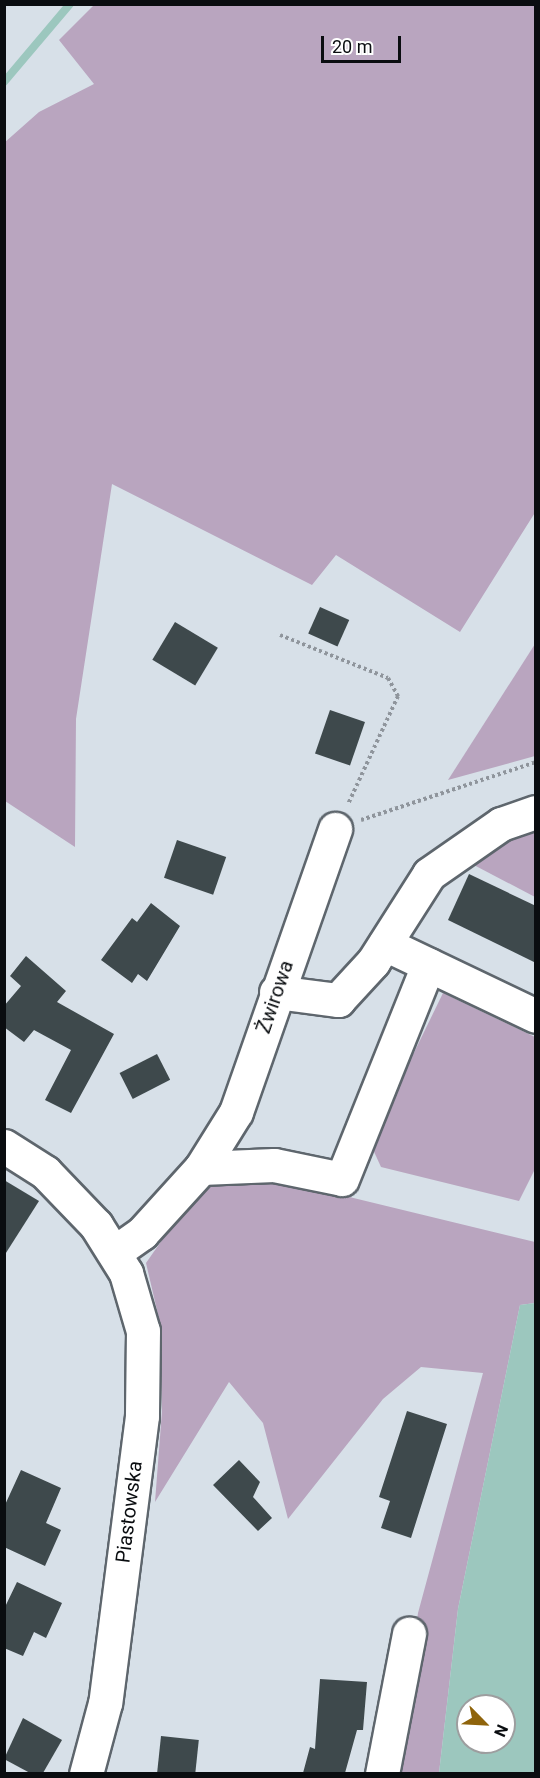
<!DOCTYPE html>
<meta charset="utf-8">
<style>
body{margin:0}
#map{position:relative;width:540px;height:1778px;overflow:hidden;background:#d7e0e8;font-family:Roboto,sans-serif}
div>[style]{position:absolute}
[style*='--x']{left:calc(var(--x)*1px);top:calc(var(--y)*1px);width:calc(var(--w)*1px);rotate:calc(var(--a)*1deg)}
.green>*{inset:0;background:#b9a5bf}
.water>*{inset:0;background:#9cc7be}
.stream>*{height:8px;margin:-4px;padding:0 4px;transform-origin:4px;border-radius:4px;background:#9cc7be}
.building>*{inset:0;background:#3e494c;transform-origin:0 0}
.path>*{height:4px;margin-top:-2px;transform-origin:0;background:repeating-linear-gradient(90deg,#8f959c 0 3px,transparent 0 6px)}
.roads{filter:drop-shadow(2px 0 #5e666d) drop-shadow(-2px 0 #5e666d) drop-shadow(0 2px #5e666d) drop-shadow(0 -2px #5e666d)}
.minor>*{height:33px;margin:-16.5px;padding:0 16.5px;transform-origin:16.5px;border-radius:16.5px;background:#fff}
span{translate:-50% -50%;white-space:nowrap;text-align:center;line-height:1.15;-webkit-text-stroke:6px #fff;paint-order:stroke}
.street-label{font-size:20px;color:#0a0d10}
.frame{position:absolute;inset:0;border:6px solid #0a0d10;pointer-events:none}
.north{position:absolute;left:456px;top:1694px;width:60px;height:60px;box-sizing:border-box;background:#fff;border:2px solid #9d9e9f;border-radius:50%;rotate:114deg;font-size:16px;font-weight:700;line-height:24px;text-align:center;color:#0a0d10}
.north::after{content:'';display:block;margin:auto;width:21px;height:27px;background:#8f640b;clip-path:polygon(50% 0,100% 100%,50% 72%,0 100%)}
.scale{position:absolute;left:321px;top:36px;width:80px;height:27px;box-sizing:border-box;border:3px solid #0a0d10;border-top:0;padding-left:8px;font-size:18px;line-height:21px;white-space:nowrap;color:#0a0d10;-webkit-text-stroke:4px #fff;paint-order:stroke}
</style>
<div id="map">
<div class="green">
<i style="clip-path:polygon(95px 4px,535px 5px,536px 511px,460px 632px,336px 555px,312px 585px,112px 484px,76px 719px,75px 847px,5px 801px,4px 143px,39px 112px,94px 84px,59px 40px)"></i>
<i style="clip-path:polygon(535px 644px,535px 756px,448px 780px)"></i>
<i style="clip-path:polygon(535px 821px,535px 897px,472px 864px,508px 830px)"></i>
<i style="clip-path:polygon(443px 993px,535px 1037px,535px 1169px,519px 1201px,381px 1167px,370px 1143px)"></i>
<i style="clip-path:polygon(267px 1177px,535px 1242px,535px 1303px,520px 1305px,458px 1609px,439px 1773px,395px 1773px,418px 1613px,483px 1373px,421px 1367px,383px 1399px,288px 1519px,263px 1423px,229px 1382px,155px 1502px,162px 1411px,160px 1323px,146px 1263px,183px 1210px,220px 1178px)"></i>
</div>
<div class="water">
<i style="clip-path:polygon(evenodd,535px 1303px,535px 1773px,439px 1773px,458px 1609px,520px 1305px,535px 1303px,468px 1706px,504px 1706px,504px 1742px,468px 1742px,468px 1706px)"></i>
</div>
<div class="stream">
<i style="--x:4;--y:82;--w:102;--a:-49.8"></i>
</div>
<div class="building">
<i style="left:320px;top:607px;width:32px;height:29px;rotate:24deg"></i>
<i style="left:175px;top:622px;width:50px;height:44px;rotate:31deg"></i>
<i style="left:330px;top:710px;width:37px;height:46px;rotate:19deg"></i>
<i style="left:177px;top:840px;width:52px;height:40px;rotate:19deg"></i>
<i style="clip-path:polygon(469px 874px,536px 906px,536px 963px,448px 920px)"></i>
<i style="clip-path:polygon(151px 903px,180px 926px,147px 981px,138px 974px,132px 983px,101px 960px,132px 918px,137px 922px)"></i>
<i style="clip-path:polygon(26px 956px,66px 991px,57px 1002px,114px 1034px,71px 1113px,45px 1100px,71px 1050px,34px 1030px,24px 1042px,4px 1027px,4px 1006px,21px 986px,10px 976px)"></i>
<i style="left:157px;top:1054px;width:29px;height:42px;rotate:63deg"></i>
<i style="clip-path:polygon(4px 1180px,39px 1201px,4px 1256px)"></i>
<i style="clip-path:polygon(407px 1411px,447px 1424px,411px 1538px,381px 1528px,390px 1501px,379px 1497px)"></i>
<i style="clip-path:polygon(239px 1460px,260px 1482px,253px 1497px,272px 1518px,258px 1531px,213px 1485px)"></i>
<i style="clip-path:polygon(21px 1470px,61px 1488px,46px 1523px,61px 1530px,45px 1566px,4px 1547px,4px 1507px)"></i>
<i style="clip-path:polygon(17px 1582px,62px 1603px,46px 1638px,34px 1632px,23px 1656px,4px 1648px,4px 1609px)"></i>
<i style="clip-path:polygon(320px 1679px,367px 1682px,363px 1730px,357px 1730px,345px 1773px,303px 1773px,310px 1747px,315px 1749px)"></i>
<i style="clip-path:polygon(23px 1718px,62px 1740px,43px 1773px,30px 1773px,4px 1759px)"></i>
<i style="left:161px;top:1736px;width:38px;height:37px;rotate:6deg"></i>
</div>
<div class="path">
<i style="--x:280;--y:635;--w:116;--a:21.7"></i>
<i style="--x:388;--y:678;--w:21;--a:61"></i>
<i style="--x:398;--y:696;--w:119;--a:114.8"></i>
<i style="--x:361;--y:820;--w:184;--a:-18.3"></i>
</div>
<div class="roads">
<div class="minor">
<i style="--x:385;--y:944;--w:167;--a:25.5"></i>
<i style="--x:276;--y:992;--w:63;--a:7.4"></i>
<i style="--x:338;--y:1000;--w:52;--a:-47.4"></i>
<i style="--x:373;--y:962;--w:104;--a:-57.5"></i>
<i style="--x:429;--y:874;--w:88;--a:-34.8"></i>
<i style="--x:501;--y:824;--w:37;--a:-19"></i>
<i style="--x:4;--y:1146;--w:49;--a:32.4"></i>
<i style="--x:45;--y:1172;--w:74;--a:46.1"></i>
<i style="--x:96;--y:1225;--w:57;--a:58"></i>
<i style="--x:126;--y:1273;--w:60;--a:73.7"></i>
<i style="--x:143;--y:1331;--w:85;--a:90.7"></i>
<i style="--x:142;--y:1416;--w:289;--a:97.3"></i>
<i style="--x:105;--y:1703;--w:73;--a:105"></i>
<i style="--x:201;--y:1168;--w:73;--a:-2.4"></i>
<i style="--x:274;--y:1165;--w:69;--a:11.6"></i>
<i style="--x:342;--y:1179;--w:231;--a:-68.1"></i>
<i style="--x:115;--y:1252;--w:33;--a:-35"></i>
<i style="--x:142;--y:1233;--w:88;--a:-47.8"></i>
<i style="--x:201;--y:1168;--w:66;--a:-58"></i>
<i style="--x:236;--y:1112;--w:300;--a:-70.7"></i>
<i style="--x:382;--y:1774;--w:143;--a:-79.1"></i>
</div>
</div>
<div class="street-label">
<span style="left:275px;top:997px;rotate:-71deg">Żwirowa</span>
<span style="left:129px;top:1512px;rotate:-83deg">Piastowska</span>
</div>
<div class="frame"></div>
<div class="north">N</div>
<div class="scale">20 m</div>
</div>
